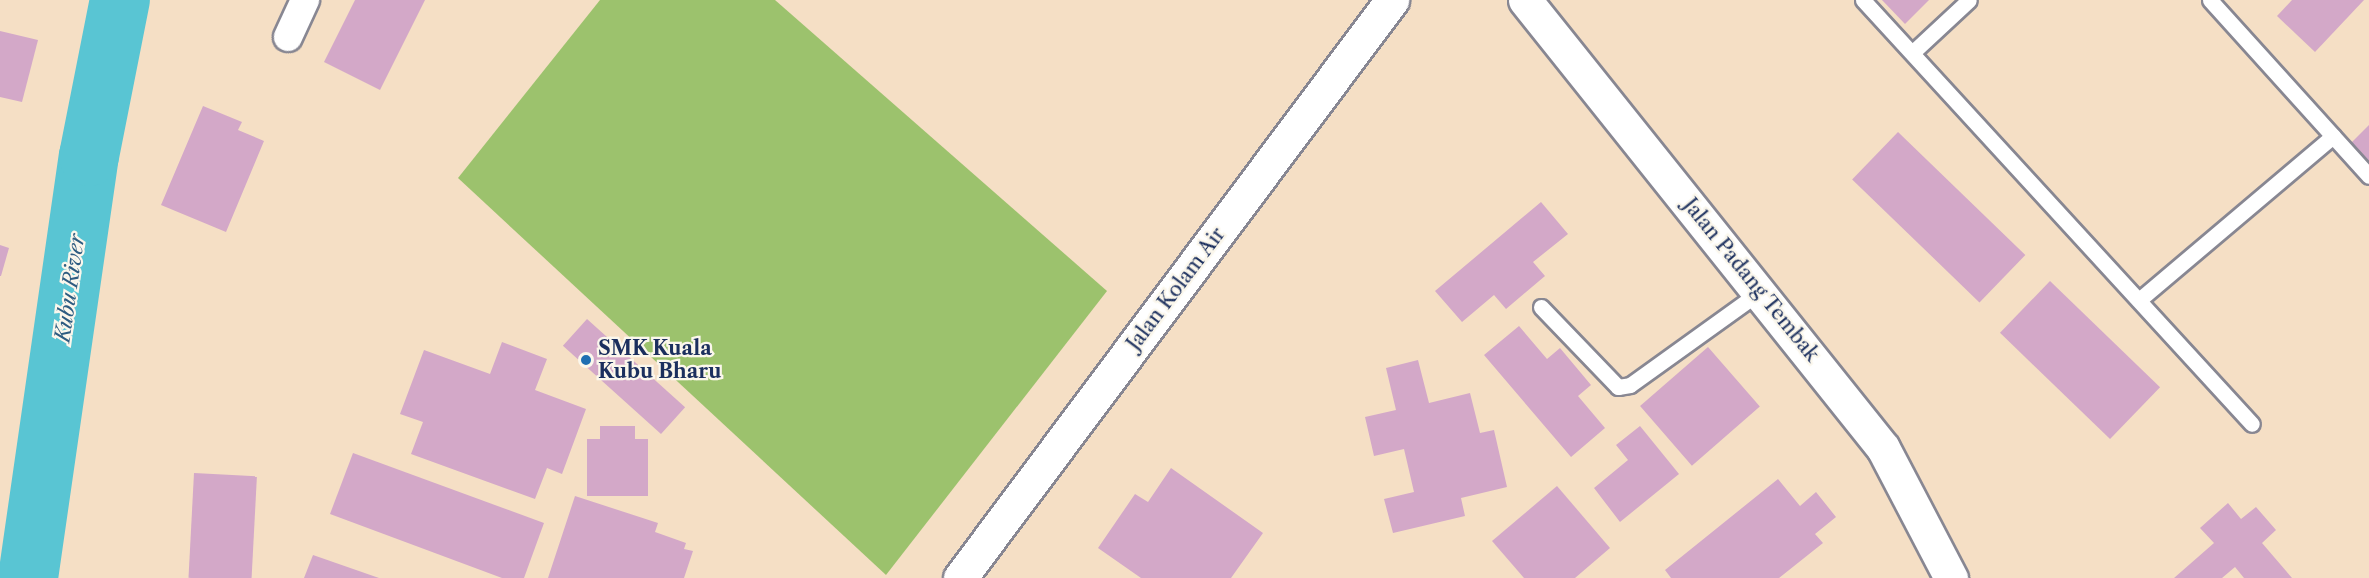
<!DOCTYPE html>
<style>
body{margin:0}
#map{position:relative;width:2369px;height:578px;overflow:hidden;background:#f5dfc5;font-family:"Libre Caslon Text",serif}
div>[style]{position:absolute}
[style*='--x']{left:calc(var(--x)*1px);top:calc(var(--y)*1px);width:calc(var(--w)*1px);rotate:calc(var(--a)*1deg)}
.green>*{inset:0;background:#9cc26d}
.river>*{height:60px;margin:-30px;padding:0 30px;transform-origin:30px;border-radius:30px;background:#59c5d3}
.building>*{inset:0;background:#d3a8c8;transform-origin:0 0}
.roads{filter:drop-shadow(2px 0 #888792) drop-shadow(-2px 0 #888792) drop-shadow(0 2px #888792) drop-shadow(0 -2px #888792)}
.lane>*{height:15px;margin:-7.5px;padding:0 7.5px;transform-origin:7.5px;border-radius:7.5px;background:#fff}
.street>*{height:28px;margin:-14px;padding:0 14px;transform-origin:14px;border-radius:14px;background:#fff}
.secondary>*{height:33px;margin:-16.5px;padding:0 16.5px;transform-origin:16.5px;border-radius:16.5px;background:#fff}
.dots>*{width:16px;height:16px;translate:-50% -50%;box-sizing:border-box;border:3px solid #fbf7ec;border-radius:50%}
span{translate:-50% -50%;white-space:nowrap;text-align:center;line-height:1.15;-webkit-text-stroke:4.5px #fbf7ec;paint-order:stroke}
.street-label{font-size:20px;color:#1b2f5e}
.poi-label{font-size:20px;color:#1b2f5e;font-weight:700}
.left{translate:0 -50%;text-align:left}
.water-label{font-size:21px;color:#2e5c81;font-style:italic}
</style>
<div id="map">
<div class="green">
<i style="clip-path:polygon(600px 0,775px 0,1107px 291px,886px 575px,458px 178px)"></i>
</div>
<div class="river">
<i style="--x:28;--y:578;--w:426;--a:-81.8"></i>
<i style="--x:89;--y:156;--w:159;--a:-78.8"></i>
</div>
<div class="building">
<i style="clip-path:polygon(355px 0,425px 0,380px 90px,324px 62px)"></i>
<i style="clip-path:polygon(1882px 0,1929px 0,1905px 24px)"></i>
<i style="clip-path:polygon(2292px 0,2364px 0,2315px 52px,2277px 16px)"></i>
<i style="clip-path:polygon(0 31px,38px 40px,22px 102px,0 97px)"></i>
<i style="clip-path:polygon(203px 106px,242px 122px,238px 130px,264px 141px,226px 232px,161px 205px)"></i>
<i style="clip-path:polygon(2369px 125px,2369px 162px,2350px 144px)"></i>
<i style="left:1898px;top:132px;width:177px;height:66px;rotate:44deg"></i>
<i style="clip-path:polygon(1541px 202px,1568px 234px,1533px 262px,1545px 276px,1506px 309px,1494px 295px,1462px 322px,1435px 291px)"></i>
<i style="clip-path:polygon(0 245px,9px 248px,1px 276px,0 276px)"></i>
<i style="left:2050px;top:281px;width:153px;height:72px;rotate:44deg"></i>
<i style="left:587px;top:319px;width:132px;height:36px;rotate:42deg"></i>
<i style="clip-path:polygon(1519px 326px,1547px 359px,1560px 348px,1591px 385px,1578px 396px,1605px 428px,1571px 457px,1484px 355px)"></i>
<i style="clip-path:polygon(502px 342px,547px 359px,535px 390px,586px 409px,562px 474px,547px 468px,535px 499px,411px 454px,423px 422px,400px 414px,424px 350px,490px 374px)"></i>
<i style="left:1708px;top:347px;width:79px;height:90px;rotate:49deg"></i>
<i style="clip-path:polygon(1418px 360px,1429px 403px,1470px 393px,1480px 433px,1494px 430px,1507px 487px,1461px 498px,1465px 516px,1393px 533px,1384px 499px,1414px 492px,1404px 449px,1374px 456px,1365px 417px,1396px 410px,1386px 368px)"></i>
<i style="clip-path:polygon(600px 426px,635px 426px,635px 439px,648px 439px,648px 496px,587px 496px,587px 439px,600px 439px)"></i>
<i style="clip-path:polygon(1640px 426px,1679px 474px,1620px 522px,1594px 488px,1628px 460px,1616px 445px)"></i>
<i style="clip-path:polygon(353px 453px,544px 523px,524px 578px,502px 578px,330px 514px)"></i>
<i style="clip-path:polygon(1171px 468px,1263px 533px,1231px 578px,1141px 578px,1098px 548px,1135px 494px,1148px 502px)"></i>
<i style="left:194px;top:473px;width:63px;height:105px;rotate:3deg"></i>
<i style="clip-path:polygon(1778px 479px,1800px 506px,1816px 492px,1836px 517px,1815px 534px,1823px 543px,1779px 578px,1671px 578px,1665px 570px)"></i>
<i style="clip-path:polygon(1557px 486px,1610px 548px,1575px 578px,1524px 578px,1492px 541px)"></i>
<i style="clip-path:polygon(575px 496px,658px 523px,655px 532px,686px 543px,684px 549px,693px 551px,684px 578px,548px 578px)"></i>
<i style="clip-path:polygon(2228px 503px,2241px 519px,2256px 507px,2276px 530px,2262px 543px,2292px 578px,2244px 578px,2235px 567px,2222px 578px,2174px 578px,2214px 543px,2200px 528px)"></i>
<i style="clip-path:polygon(313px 555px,379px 578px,304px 578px)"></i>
</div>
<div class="roads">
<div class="lane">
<i style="--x:1863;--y:0;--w:575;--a:47.47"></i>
<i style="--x:2210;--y:0;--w:237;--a:47.9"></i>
<i style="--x:1913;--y:52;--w:76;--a:-42.9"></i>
<i style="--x:2139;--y:300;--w:254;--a:-40.2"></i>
<i style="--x:1541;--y:307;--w:111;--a:46.1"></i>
<i style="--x:1618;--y:387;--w:12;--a:-9"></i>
<i style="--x:1630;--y:385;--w:161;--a:-35.7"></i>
</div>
<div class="street">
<i style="--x:288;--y:37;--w:41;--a:-65.3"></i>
</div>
<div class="secondary">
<i style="--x:1525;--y:0;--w:573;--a:51.37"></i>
<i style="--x:1883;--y:448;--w:147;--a:62.4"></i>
<i style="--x:960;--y:578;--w:722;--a:-53.23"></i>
</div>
</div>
<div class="dots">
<i style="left:586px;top:360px;background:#1f6fb2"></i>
</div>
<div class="street-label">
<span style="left:1751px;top:280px;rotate:51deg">Jalan Padang Tembak</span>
<span style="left:1176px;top:289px;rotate:-53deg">Jalan Kolam Air</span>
</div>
<div class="poi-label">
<span class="left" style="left:598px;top:360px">SMK Kuala<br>Kubu Bharu</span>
</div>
<div class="water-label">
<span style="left:70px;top:288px;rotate:-82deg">Kubu River</span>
</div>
</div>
